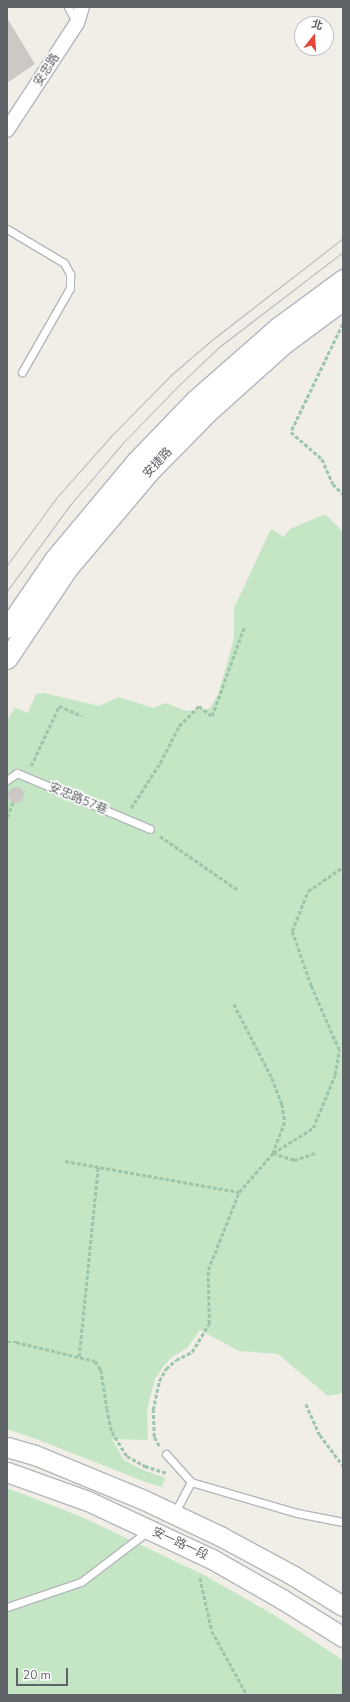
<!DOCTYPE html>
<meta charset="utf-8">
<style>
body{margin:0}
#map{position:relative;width:350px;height:1702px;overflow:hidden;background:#f0eee7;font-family:"Nunito Sans","Noto Sans TC",sans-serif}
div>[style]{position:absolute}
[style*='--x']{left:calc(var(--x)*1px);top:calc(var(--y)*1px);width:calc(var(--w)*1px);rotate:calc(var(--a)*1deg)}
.green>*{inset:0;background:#c5e6c5}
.building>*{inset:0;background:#ccc9c4}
.round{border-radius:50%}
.path>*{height:2.5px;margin-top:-1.25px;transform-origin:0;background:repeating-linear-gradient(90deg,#9dc5a9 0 4px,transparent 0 6px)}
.roads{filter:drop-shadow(1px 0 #b4b7bb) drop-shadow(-1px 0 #b4b7bb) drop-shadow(0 1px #b4b7bb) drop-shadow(0 -1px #b4b7bb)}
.lane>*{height:7px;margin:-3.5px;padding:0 3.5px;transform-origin:3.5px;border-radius:3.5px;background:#fff}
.street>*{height:14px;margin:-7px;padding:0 7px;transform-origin:7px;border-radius:7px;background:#fff}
.secondary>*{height:19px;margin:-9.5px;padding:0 9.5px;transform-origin:9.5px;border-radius:9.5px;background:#fff}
.tram>*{height:1px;margin:-0.5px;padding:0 0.5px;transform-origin:0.5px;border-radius:0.5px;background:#b5b6b7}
span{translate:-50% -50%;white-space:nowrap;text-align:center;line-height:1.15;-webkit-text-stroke:3px #fff;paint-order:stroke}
.street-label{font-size:12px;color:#5f6267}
.frame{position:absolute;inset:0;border:8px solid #5f6267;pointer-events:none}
.north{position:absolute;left:294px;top:16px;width:40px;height:40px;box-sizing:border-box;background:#fff;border:1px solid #bfc0c2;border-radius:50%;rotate:17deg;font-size:11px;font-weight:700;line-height:16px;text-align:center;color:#5f6267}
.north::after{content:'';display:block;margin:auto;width:14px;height:18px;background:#e3483a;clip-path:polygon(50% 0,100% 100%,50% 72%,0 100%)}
.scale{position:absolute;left:16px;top:1668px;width:52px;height:18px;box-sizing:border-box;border:2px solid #5f6267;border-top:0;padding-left:5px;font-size:12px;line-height:14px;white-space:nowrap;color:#5f6267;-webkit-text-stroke:3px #fff;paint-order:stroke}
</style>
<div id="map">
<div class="green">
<i style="clip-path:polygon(325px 514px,343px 532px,343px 1393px,328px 1396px,278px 1354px,239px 1351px,200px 1330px,187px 1348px,172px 1357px,163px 1367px,155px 1379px,147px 1410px,148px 1440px,112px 1439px,124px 1460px,143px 1470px,165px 1478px,162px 1487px,148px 1483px,39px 1440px,7px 1429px,7px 720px,15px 708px,28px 713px,36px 694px,44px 693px,99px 706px,119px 697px,153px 708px,166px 703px,186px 711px,209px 709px,218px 695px,234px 638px,234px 608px,271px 529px,284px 537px,290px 529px)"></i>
<i style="clip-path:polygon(7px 1488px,82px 1517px,204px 1575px,274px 1615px,343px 1660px,343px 1695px,7px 1695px)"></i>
</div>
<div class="building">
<i style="clip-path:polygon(7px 18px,35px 64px,7px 83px)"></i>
<i class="round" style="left:8px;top:787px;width:16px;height:16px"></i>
</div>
<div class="path">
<i style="--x:343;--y:324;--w:120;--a:115.7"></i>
<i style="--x:291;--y:432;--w:41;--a:41.1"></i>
<i style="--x:322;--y:459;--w:27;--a:66"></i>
<i style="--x:333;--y:484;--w:14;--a:45"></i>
<i style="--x:31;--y:766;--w:66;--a:-65"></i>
<i style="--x:59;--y:706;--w:25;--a:23"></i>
<i style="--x:131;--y:808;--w:54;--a:-57.2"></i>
<i style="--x:160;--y:763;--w:42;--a:-62.8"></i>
<i style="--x:179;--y:726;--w:28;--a:-45"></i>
<i style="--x:199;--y:706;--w:16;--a:38"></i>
<i style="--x:212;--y:716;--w:95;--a:-70.2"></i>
<i style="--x:7;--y:817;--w:16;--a:-68"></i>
<i style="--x:160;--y:836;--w:95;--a:34.7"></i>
<i style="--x:234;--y:1004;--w:83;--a:62.8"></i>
<i style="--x:272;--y:1078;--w:28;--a:69"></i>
<i style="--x:282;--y:1104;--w:18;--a:81"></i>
<i style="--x:285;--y:1122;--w:33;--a:111"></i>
<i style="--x:273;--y:1153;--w:22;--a:18"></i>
<i style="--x:294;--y:1160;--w:23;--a:-18"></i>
<i style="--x:65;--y:1161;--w:177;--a:10.1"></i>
<i style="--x:7;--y:1342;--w:9;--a:0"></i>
<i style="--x:16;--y:1342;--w:81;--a:13.5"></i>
<i style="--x:95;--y:1361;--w:11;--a:56"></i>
<i style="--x:101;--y:1370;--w:39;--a:81"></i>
<i style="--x:107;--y:1409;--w:24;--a:78"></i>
<i style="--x:112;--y:1432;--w:28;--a:58"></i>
<i style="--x:127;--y:1456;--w:21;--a:29"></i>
<i style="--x:145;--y:1466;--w:22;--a:18"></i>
<i style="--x:79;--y:1357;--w:191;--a:-84.3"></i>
<i style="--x:306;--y:1404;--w:34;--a:66"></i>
<i style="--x:320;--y:1435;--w:39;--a:53"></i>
<i style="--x:159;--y:1446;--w:10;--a:-119"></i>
<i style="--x:154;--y:1437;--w:27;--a:-92"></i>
<i style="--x:153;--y:1410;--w:30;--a:-78"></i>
<i style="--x:159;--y:1381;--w:14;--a:-60"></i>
<i style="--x:166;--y:1369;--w:13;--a:-42"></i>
<i style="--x:176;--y:1360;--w:18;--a:-27"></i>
<i style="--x:192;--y:1352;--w:33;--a:-59"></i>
<i style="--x:209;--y:1324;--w:54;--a:-91.1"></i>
<i style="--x:208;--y:1270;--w:84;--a:-68.3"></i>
<i style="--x:239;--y:1192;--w:52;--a:-48.9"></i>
<i style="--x:273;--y:1153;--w:47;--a:-32"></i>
<i style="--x:313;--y:1128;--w:57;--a:-67.5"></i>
<i style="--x:335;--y:1075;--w:25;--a:-81"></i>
<i style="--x:339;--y:1050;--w:70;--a:-113.6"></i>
<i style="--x:311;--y:986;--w:58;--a:-109.1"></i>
<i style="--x:292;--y:931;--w:43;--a:-68.2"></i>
<i style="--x:308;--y:891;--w:42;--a:-34.4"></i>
<i style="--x:200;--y:1578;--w:54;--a:77.2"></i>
<i style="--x:212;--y:1631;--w:73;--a:61.3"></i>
</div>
<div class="roads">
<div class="lane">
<i style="--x:68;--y:7;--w:18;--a:61"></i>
<i style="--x:7;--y:229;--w:66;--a:30.8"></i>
<i style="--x:64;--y:263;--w:13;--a:61"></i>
<i style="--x:70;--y:274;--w:14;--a:90"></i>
<i style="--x:70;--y:288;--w:97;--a:119.7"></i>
<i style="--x:7;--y:780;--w:12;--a:-35"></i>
<i style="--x:17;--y:773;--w:144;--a:22.8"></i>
<i style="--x:166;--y:1454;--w:38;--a:48"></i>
<i style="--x:191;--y:1482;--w:110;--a:16.3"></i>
<i style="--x:297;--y:1513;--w:47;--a:11.1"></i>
<i style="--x:174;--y:1514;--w:36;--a:-62"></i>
<i style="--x:7;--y:1607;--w:78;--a:-18.7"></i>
<i style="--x:81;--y:1582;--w:84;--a:-37.3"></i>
</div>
<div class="street">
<i style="--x:7;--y:130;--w:128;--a:-56.8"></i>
<i style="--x:77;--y:23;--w:17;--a:-73"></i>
</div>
<div class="secondary">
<i style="--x:7;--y:628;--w:85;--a:-55.6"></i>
<i style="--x:55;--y:558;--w:126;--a:-50.1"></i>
<i style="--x:136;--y:461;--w:85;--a:-46"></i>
<i style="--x:195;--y:400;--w:111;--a:-41.3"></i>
<i style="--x:278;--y:327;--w:81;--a:-36.4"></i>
<i style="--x:7;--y:659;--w:110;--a:-56.2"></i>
<i style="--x:68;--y:568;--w:127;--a:-49.8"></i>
<i style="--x:150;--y:471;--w:81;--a:-45.5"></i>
<i style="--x:207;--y:413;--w:103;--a:-41.9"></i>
<i style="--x:284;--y:344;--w:74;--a:-36.7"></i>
<i style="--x:7;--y:1447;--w:29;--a:16"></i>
<i style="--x:35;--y:1455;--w:116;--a:22.4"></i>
<i style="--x:142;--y:1499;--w:89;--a:25.4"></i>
<i style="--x:222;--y:1537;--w:82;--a:28.4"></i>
<i style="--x:294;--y:1576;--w:57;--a:31.5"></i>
<i style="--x:7;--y:1472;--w:86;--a:19.7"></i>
<i style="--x:88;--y:1501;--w:137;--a:25.1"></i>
<i style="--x:212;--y:1559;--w:81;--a:29.7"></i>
<i style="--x:282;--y:1599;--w:72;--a:31.9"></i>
</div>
</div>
<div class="tram">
<i style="--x:7;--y:565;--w:84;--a:-53.7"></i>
<i style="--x:57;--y:497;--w:84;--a:-48.4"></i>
<i style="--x:113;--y:434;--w:83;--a:-45.5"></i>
<i style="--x:171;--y:375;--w:55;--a:-40.6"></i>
<i style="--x:213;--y:339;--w:165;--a:-37.8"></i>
<i style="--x:7;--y:591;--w:107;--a:-53.8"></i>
<i style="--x:70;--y:505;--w:80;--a:-49.6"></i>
<i style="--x:122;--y:444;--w:82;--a:-46"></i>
<i style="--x:179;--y:385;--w:55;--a:-43.5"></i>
<i style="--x:219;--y:347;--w:156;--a:-37.5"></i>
</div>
<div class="street-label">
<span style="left:47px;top:70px;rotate:-57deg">安忠路</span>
<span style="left:158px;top:463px;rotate:-47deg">安捷路</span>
<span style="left:78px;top:799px;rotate:23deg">安忠路57巷</span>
<span style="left:180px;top:1544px;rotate:25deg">安一路一段</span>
</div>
<div class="frame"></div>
<div class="north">北</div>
<div class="scale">20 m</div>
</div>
